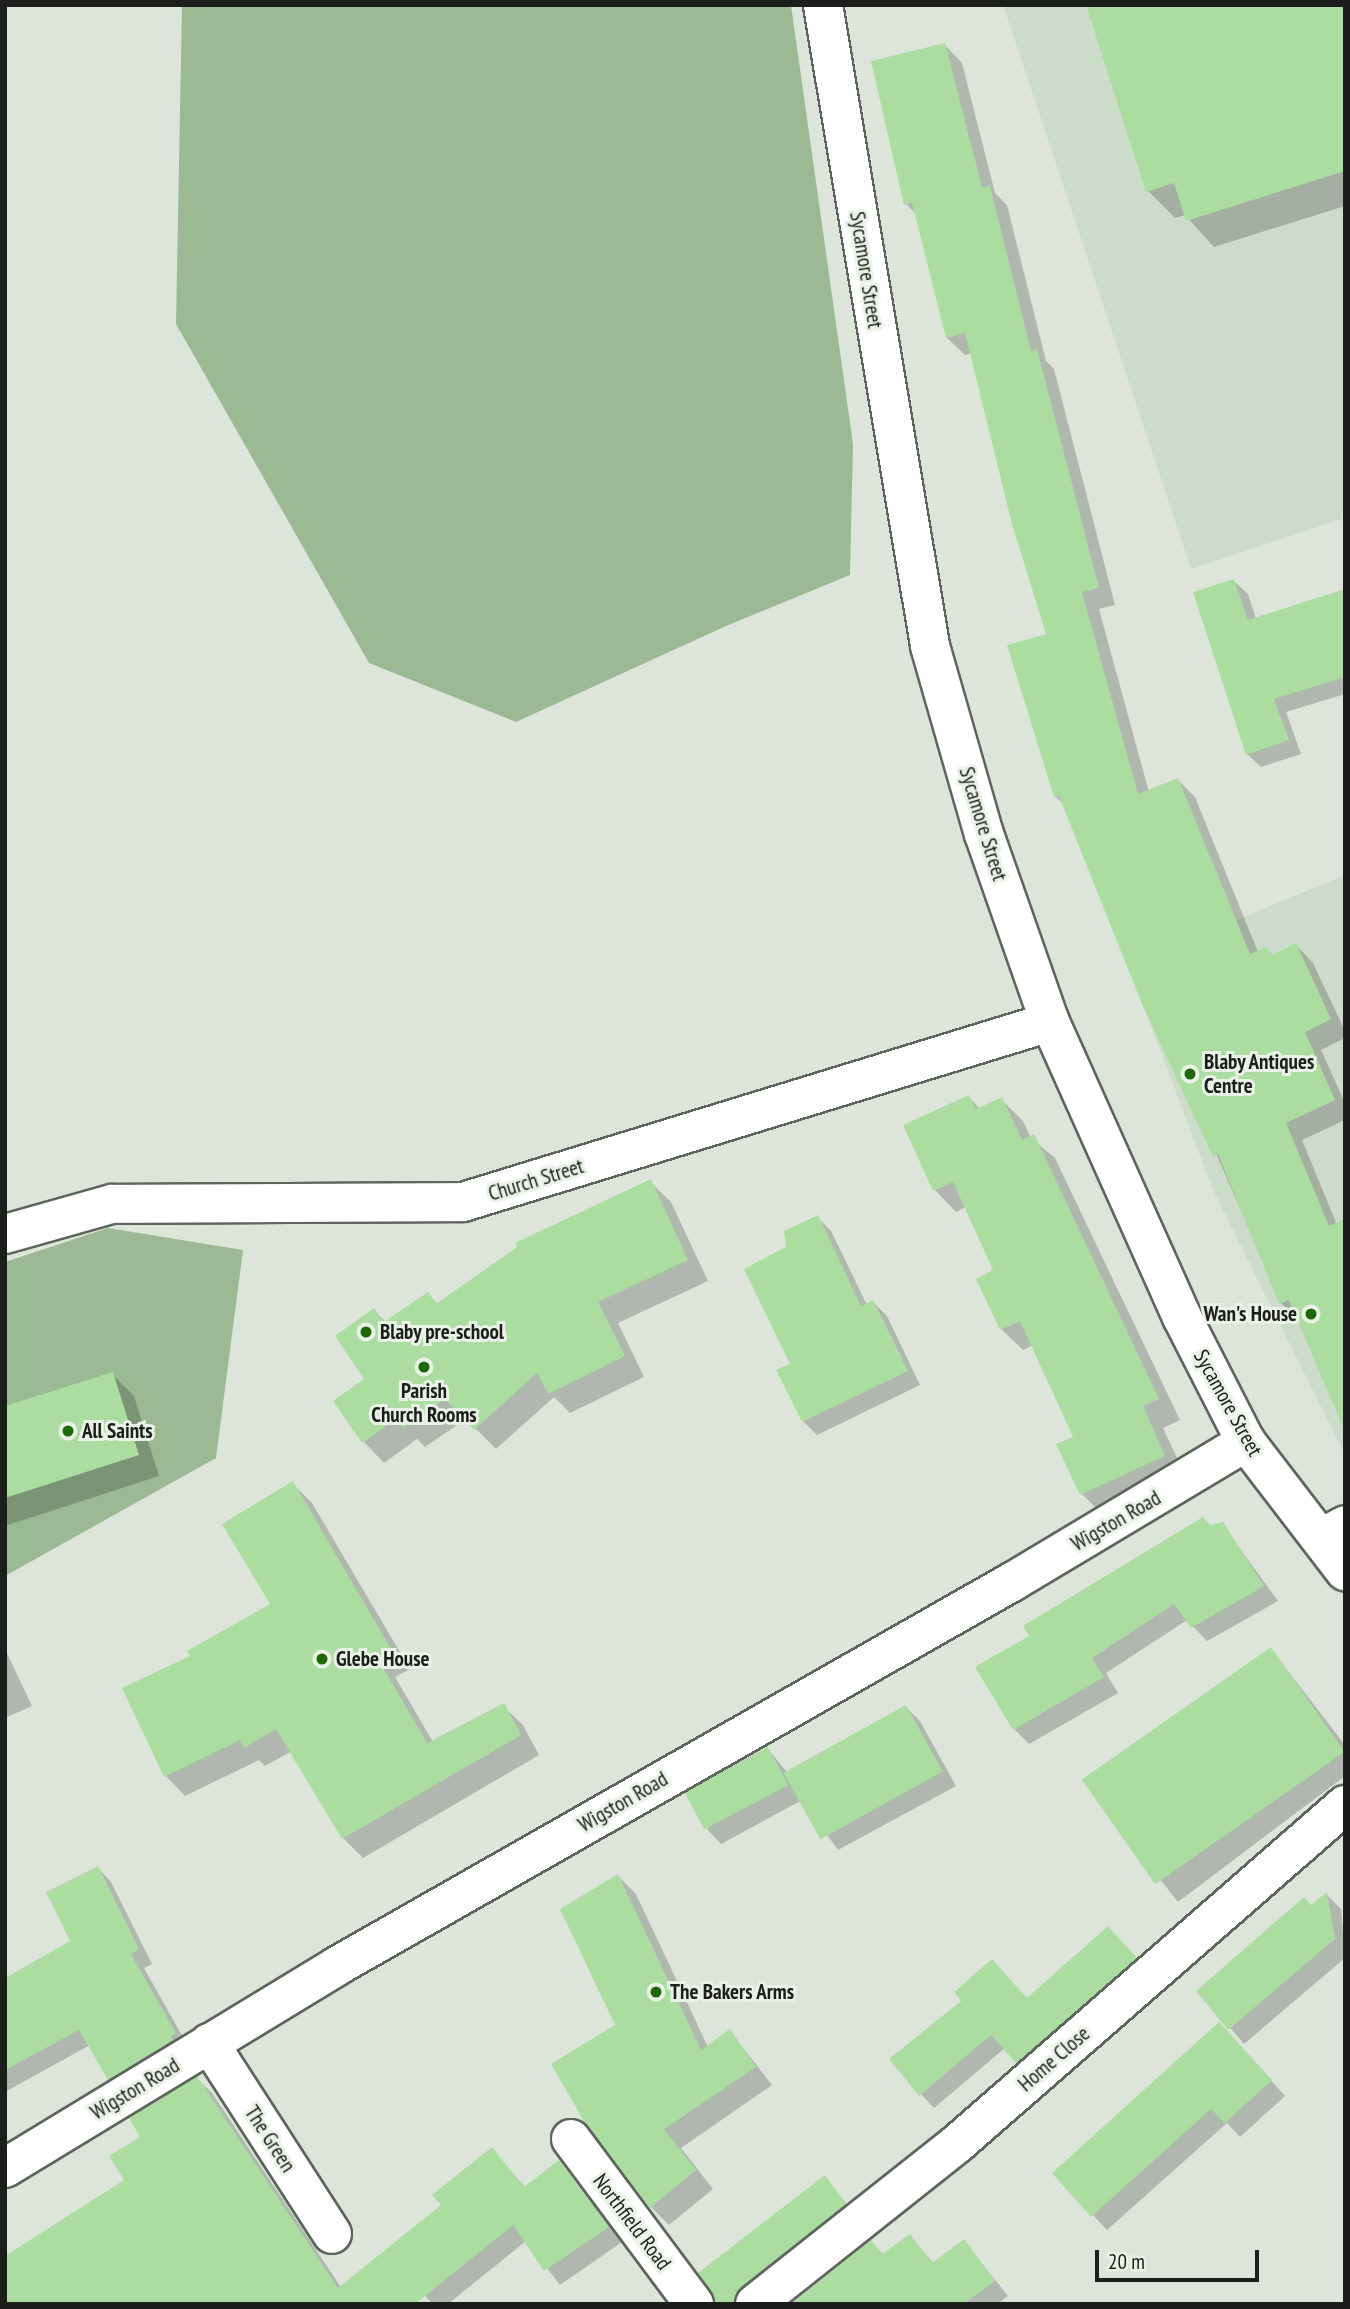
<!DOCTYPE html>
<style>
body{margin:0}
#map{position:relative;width:1350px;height:2309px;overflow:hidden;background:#dde5db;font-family:"PT Sans Narrow",sans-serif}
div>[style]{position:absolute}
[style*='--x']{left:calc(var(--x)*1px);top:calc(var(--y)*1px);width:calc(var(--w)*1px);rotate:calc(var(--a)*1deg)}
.built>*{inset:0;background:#cddbcb}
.green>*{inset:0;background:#9bba94}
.shadow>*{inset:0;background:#0003}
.building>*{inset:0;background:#abdda1;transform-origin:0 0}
.roads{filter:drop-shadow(2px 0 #5e655d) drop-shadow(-2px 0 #5e655d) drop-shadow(0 2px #5e655d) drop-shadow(0 -2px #5e655d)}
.street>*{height:38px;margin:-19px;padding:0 19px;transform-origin:19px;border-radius:19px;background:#fff}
.secondary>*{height:38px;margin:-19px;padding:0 19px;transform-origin:19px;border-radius:19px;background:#fff}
.dots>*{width:19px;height:19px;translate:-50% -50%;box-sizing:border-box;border:4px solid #eaf2e8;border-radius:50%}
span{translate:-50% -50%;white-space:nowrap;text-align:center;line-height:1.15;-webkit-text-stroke:6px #eaf2e8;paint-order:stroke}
.street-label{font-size:21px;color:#1b1e1a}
.poi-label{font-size:21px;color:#1b1e1a;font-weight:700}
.left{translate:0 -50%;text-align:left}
.right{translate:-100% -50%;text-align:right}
.frame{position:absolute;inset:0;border:7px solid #1b1e1a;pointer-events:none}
.scale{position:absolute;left:1095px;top:2250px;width:164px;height:32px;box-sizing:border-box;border:4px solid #1b1e1a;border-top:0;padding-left:9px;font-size:21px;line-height:24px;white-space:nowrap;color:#1b1e1a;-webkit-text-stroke:5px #eaf2e8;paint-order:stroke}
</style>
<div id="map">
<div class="built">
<i style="clip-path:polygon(1003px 5px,1345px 5px,1345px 518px,1191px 569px)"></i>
<i style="clip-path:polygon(1345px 875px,1345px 1455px,1213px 1190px,1128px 965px)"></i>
</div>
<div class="green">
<i style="clip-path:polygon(182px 5px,791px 5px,853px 444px,850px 575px,726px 626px,516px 722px,369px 663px,176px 324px)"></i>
<i style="clip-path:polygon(108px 1228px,243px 1250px,216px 1458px,5px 1576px,5px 1262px)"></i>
</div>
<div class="shadow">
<i style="clip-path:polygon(1345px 5px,1345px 206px,1214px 247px,1185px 215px,1175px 218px,1148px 191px)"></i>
<i style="clip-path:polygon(945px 45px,962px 63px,995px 193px,1007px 205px,1046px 361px,1054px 369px,1115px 605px,1099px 609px,1149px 792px,1178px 780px,1195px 797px,1258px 952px,1266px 949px,1273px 956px,1296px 945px,1313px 963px,1345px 1031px,1345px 1038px,1321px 1050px,1345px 1103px,1345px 1120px,1302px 1140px,1337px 1225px,1298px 1320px,1281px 1303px,1066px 807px,1055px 796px,1049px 635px,972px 353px,965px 355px,947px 338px,917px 215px,906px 204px)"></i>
<i style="clip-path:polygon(1234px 581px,1248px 594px,1256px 619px,1345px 591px,1345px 694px,1286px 712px,1301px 754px,1261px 767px,1247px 754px)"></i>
<i style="clip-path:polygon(969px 1097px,980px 1109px,1001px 1099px,1023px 1121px,1031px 1138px,1055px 1158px,1180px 1420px,1163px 1428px,1186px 1477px,1103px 1515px,1082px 1494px,1075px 1437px,1033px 1345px,1023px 1350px,1001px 1329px,996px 1271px,966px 1207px,956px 1212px,935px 1190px,905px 1126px)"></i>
<i style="clip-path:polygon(650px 1182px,671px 1202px,708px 1281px,618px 1323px,644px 1377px,570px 1413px,554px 1397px,496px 1449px,466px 1419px,425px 1447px,417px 1439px,384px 1463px,364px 1442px,336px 1401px,367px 1380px,374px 1311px,386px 1322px,428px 1294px,438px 1305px)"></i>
<i style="clip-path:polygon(817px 1217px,831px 1231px,867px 1305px,873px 1302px,887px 1316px,920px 1385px,817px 1435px,803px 1421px,792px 1364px,788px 1248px)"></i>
<i style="clip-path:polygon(112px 1374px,134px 1396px,159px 1476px,5px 1526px,5px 1408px)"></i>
<i style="clip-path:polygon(293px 1484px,312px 1503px,410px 1669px,395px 1677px,433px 1742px,503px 1706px,523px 1725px,539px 1755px,363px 1858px,343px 1838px,292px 1751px,265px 1766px,259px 1760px,185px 1796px,166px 1776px,193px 1657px,272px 1604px)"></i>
<i style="clip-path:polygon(1222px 1524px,1278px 1601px,1207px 1641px,1187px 1620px,1106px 1673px,1118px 1693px,1029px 1744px,1014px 1729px)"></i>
<i style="clip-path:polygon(5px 1649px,32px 1706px,5px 1718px)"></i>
<i style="clip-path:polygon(1271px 1649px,1345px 1745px,1345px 1776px,1178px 1902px,1085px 1783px)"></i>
<i style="clip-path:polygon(906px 1707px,920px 1721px,956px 1786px,838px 1850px,802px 1800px,721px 1844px,707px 1829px,768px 1749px,787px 1772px)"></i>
<i style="clip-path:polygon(98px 1868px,111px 1882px,152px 1964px,144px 1968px,189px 2048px,123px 2093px,109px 2079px,90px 2045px,5px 2092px,5px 1980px,72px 1942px)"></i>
<i style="clip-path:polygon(618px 1876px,636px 1894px,708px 2047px,730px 2031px,772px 2085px,681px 2148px,713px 2189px,669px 2225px,651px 2207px,617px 2026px)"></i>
<i style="clip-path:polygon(1326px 1894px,1341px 1909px,1345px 1958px,1244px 2044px,1199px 1991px)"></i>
<i style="clip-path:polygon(1122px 1942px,1149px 1972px,1031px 2075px,1005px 2048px,934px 2108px,921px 2094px,1028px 1999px)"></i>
<i style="clip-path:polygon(1234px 2039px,1285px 2096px,1240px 2137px,1227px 2123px,1107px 2230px,1093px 2215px)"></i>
<i style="clip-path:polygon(197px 2079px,212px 2093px,352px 2304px,127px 2180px,142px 2137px)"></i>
<i style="clip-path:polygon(491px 2149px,526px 2188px,559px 2162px,622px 2242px,560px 2285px,526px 2241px,448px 2304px,433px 2304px,425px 2296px,443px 2205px)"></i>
<i style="clip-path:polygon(825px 2177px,859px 2220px,755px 2304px,717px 2304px)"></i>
<i style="clip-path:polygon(910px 2236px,934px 2264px,964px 2241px,1008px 2296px,997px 2304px,836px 2304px,871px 2242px,884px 2255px)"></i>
</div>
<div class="building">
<i style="clip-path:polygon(1086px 5px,1345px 5px,1345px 171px,1186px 221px,1174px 183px,1146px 192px)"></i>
<i style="clip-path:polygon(945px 43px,982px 187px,990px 186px,1031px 351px,1037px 349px,1099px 588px,1082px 592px,1138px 794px,1178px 778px,1250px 954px,1266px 947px,1271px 955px,1296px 943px,1331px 1019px,1305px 1032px,1335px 1100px,1286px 1123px,1329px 1226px,1345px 1219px,1345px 1432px,1289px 1300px,1279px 1304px,1218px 1154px,1213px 1157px,1142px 1004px,1059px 796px,1054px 797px,1007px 645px,1046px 634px,1012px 524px,965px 333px,946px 338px,912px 203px,904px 205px,871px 61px)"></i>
<i style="clip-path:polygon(1234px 579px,1248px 620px,1345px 589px,1345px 677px,1274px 699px,1289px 740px,1246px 755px,1193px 592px)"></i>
<i style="clip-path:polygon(969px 1095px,976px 1109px,1002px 1097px,1022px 1140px,1034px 1134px,1159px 1399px,1143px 1406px,1165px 1456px,1080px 1495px,1056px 1444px,1073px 1437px,1020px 1321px,1000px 1330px,976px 1279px,993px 1270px,953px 1182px,933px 1191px,903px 1125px)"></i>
<i style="clip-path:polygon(651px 1179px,688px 1260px,598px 1302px,625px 1356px,548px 1394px,537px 1373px,474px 1430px,445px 1399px,403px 1428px,397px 1418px,362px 1443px,333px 1401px,364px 1379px,335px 1336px,374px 1308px,384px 1322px,428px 1292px,436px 1304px,517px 1247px,515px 1243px)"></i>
<i style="clip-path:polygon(818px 1215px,861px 1306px,873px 1300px,908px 1371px,802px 1422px,776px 1370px,790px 1364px,744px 1269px,786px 1247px,784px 1231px)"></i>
<i style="clip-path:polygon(113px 1372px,139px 1455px,5px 1498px,5px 1406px)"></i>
<i style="clip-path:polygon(293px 1481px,391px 1649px,377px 1657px,427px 1743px,504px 1703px,521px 1735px,342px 1839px,276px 1729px,244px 1748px,240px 1740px,164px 1777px,122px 1688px,190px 1656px,187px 1651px,270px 1604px,222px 1524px)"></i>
<i style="clip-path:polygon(1203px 1517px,1210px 1525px,1223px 1522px,1264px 1586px,1191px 1628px,1174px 1604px,1092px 1658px,1104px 1677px,1013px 1730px,975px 1667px,1029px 1636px,1023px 1626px)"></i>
<i style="left:1271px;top:1647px;width:128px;height:231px;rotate:55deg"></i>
<i style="left:906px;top:1705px;width:76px;height:140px;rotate:61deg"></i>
<i style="left:768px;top:1747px;width:43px;height:95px;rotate:62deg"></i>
<i style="clip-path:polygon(98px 1866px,139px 1949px,131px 1954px,176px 2033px,171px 2036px,173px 2040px,108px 2080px,79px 2030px,5px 2070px,5px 1978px,70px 1941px,46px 1892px)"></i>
<i style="clip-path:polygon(618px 1874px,701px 2050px,730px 2029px,756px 2067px,664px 2129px,696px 2170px,650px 2208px,585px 2123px,551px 2064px,615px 2025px,560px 1909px)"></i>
<i style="clip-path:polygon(1327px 1892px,1335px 1939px,1228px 2030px,1196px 1991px,1304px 1897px,1311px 1905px)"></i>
<i style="clip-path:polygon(1108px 1926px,1137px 1958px,1016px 2063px,991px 2035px,919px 2096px,889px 2059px,961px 2001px,954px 1992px,992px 1959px,1027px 1998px)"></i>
<i style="clip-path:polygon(1219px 2022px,1272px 2080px,1225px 2123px,1211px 2109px,1091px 2217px,1052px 2173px)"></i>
<i style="clip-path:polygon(197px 2076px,338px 2288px,441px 2205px,432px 2195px,492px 2147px,524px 2187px,559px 2160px,609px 2227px,544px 2271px,513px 2225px,415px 2304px,5px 2304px,5px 2256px,124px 2180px,109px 2156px,140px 2137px,129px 2118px)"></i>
<i style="clip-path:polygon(825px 2175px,846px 2204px,741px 2287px,734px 2304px,715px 2304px,698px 2273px)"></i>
<i style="clip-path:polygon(910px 2234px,932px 2263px,964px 2239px,995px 2281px,963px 2304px,791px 2304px,871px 2240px,882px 2254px)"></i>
</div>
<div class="roads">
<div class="street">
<i style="--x:5;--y:1234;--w:111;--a:-15.7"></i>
<i style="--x:112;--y:1204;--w:351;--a:-0.3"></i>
<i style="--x:463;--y:1202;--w:614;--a:-17.05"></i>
<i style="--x:1321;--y:1538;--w:27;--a:-28"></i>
<i style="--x:209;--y:2043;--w:227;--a:57.2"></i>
<i style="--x:571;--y:2139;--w:206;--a:53.3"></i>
<i style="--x:5;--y:2168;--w:389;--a:-31.3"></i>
<i style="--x:337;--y:1966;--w:777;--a:-29.64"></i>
<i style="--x:1012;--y:1582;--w:273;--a:-30.9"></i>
<i style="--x:755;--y:2304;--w:259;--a:-38.4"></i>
<i style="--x:958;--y:2143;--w:514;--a:-41.13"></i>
</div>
<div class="secondary">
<i style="--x:823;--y:5;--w:650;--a:80.52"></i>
<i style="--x:930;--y:646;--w:196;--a:74"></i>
<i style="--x:984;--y:834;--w:199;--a:70.7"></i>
<i style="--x:1050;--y:1022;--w:323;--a:65.9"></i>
<i style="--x:1182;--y:1317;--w:140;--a:62.9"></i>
<i style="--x:1246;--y:1442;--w:163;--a:52.5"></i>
</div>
</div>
<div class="dots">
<i style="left:1190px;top:1074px;background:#1d6906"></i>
<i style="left:1311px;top:1314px;background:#1d6906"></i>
<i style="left:366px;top:1332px;background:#1d6906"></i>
<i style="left:424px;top:1367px;background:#1d6906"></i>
<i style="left:68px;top:1431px;background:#1d6906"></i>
<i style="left:322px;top:1659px;background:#1d6906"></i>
<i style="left:656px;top:1992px;background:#1d6906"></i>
</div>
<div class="street-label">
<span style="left:866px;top:270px;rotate:81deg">Sycamore Street</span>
<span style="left:983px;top:824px;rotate:73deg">Sycamore Street</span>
<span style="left:536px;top:1180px;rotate:-17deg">Church Street</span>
<span style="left:1228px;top:1403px;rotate:61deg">Sycamore Street</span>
<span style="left:1116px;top:1521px;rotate:-30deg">Wigston Road</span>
<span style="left:623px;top:1802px;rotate:-30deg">Wigston Road</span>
<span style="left:1054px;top:2059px;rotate:-41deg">Home Close</span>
<span style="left:135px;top:2089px;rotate:-31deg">Wigston Road</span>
<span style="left:270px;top:2139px;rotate:57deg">The Green</span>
<span style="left:632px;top:2222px;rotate:53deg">Northfield Road</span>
</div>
<div class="poi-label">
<span class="left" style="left:1204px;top:1074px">Blaby Antiques<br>Centre</span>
<span class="right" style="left:1297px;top:1314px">Wan's House</span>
<span class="left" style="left:380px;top:1332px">Blaby pre-school</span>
<span style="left:424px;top:1403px">Parish<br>Church Rooms</span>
<span class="left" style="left:82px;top:1431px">All Saints</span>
<span class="left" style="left:336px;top:1659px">Glebe House</span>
<span class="left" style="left:670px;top:1992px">The Bakers Arms</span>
</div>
<div class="frame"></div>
<div class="scale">20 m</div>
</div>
